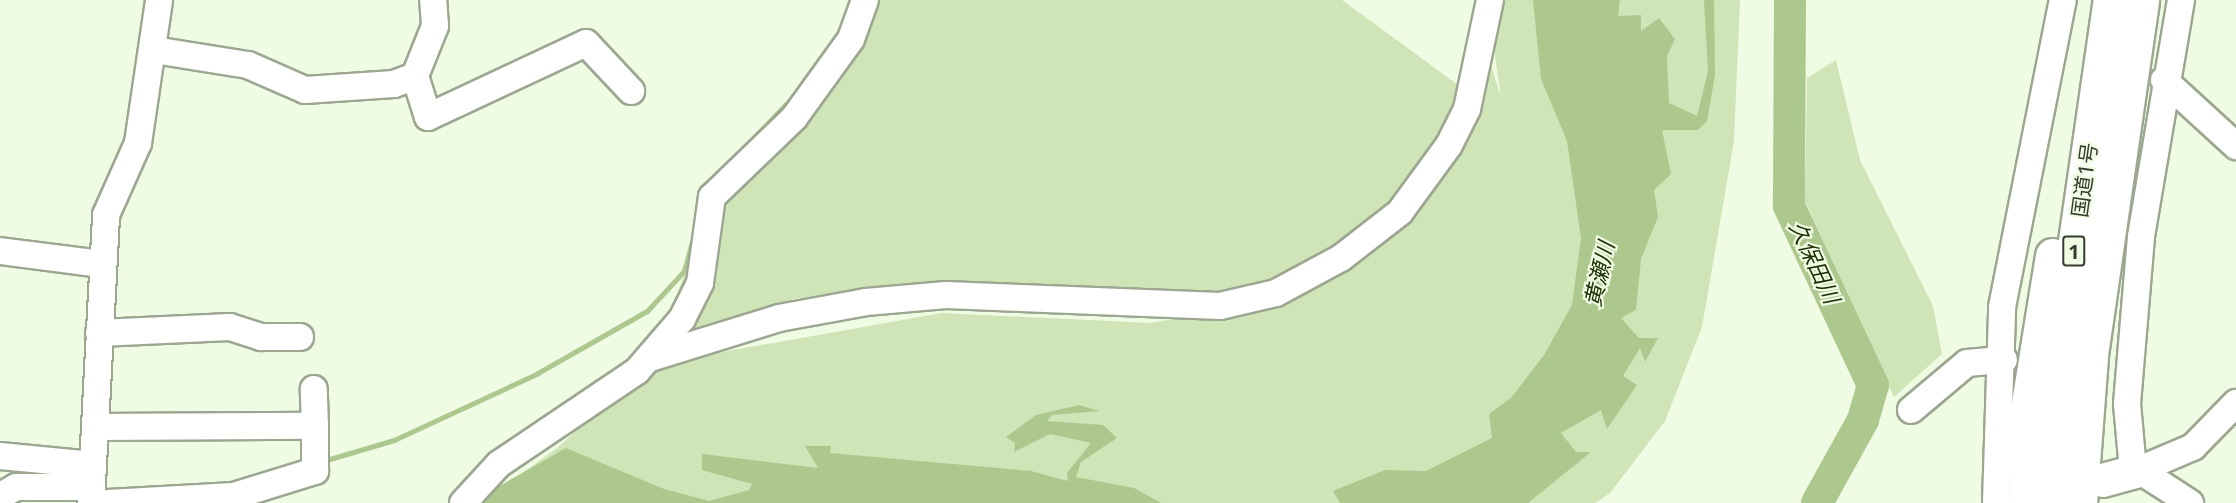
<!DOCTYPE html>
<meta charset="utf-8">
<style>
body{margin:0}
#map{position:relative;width:2236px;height:503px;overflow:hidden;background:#f0fbe3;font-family:"Noto Sans","Noto Sans JP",sans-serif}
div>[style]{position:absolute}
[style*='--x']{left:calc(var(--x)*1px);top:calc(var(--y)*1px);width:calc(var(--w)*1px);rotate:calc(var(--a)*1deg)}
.green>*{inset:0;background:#cfe4b7}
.water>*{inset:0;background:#adc88e}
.stream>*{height:5px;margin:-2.5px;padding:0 2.5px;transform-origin:2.5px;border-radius:2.5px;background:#adc88e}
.river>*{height:32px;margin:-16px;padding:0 16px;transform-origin:16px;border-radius:16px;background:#adc88e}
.roads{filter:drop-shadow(2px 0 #9ca791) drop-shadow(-2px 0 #9ca791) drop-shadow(0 2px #9ca791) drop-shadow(0 -2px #9ca791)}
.minor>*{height:26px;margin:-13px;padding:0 13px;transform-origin:13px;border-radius:13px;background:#fff}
.highway>*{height:33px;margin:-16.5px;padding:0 16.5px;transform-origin:16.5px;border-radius:16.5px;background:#fff}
span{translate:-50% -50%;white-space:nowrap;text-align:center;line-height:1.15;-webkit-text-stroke:4.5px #f0fbe3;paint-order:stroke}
.shield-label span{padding:2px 4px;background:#f0fbe3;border:2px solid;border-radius:4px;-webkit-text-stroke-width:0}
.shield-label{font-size:20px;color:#363b31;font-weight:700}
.street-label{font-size:21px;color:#363b31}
.water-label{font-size:22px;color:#203005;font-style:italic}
</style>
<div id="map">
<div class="green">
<i style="clip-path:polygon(867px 0,1342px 0,1469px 93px,1487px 52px,1501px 97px,1487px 0,1740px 0,1734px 141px,1702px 327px,1665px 421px,1610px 493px,1595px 503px,481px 503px,557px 448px,621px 391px,666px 362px,942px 313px,1150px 323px,1283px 301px,1180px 307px,990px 296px,796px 298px,657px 351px,712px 197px,838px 75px)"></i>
<i style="clip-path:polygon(1836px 60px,1860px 160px,1933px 306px,1942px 354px,1894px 397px,1805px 201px,1807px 78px)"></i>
</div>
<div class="water">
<i style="clip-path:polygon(1533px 0,1620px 0,1618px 16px,1641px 15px,1641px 31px,1659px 18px,1675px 39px,1667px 56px,1669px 103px,1697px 116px,1708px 71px,1704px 0,1714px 0,1715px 75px,1707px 121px,1698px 130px,1662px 130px,1671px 174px,1654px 190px,1658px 217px,1641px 259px,1636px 310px,1621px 318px,1639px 338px,1658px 338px,1645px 362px,1640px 348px,1623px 376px,1637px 385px,1607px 429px,1601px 410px,1561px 433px,1576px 452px,1591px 452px,1528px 503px,1340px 503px,1333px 491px,1385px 470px,1426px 471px,1492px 438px,1489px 414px,1511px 398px,1544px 355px,1572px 305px,1581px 238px,1567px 141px,1541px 79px)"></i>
<i style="clip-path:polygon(1079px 405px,1100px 411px,1052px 415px,1047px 421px,1103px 425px,1117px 438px,1081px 462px,1076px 477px,1134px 488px,1161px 503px,480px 503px,487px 493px,566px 448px,664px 489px,709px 501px,749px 490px,752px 484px,702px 470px,702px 454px,818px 468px,805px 446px,831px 446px,830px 453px,1031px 471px,1068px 481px,1067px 473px,1091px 443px,1050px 434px,1014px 452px,1015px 443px,1006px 437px,1036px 415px)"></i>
</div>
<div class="stream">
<i style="--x:833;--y:44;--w:27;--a:-63"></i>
<i style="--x:703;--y:191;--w:142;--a:-46.4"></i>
<i style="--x:323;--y:461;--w:74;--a:-16.5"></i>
<i style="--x:394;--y:440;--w:157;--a:-24.9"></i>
<i style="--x:536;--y:374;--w:128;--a:-29.6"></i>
<i style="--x:647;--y:311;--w:54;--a:-47.2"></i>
<i style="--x:684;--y:271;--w:46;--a:-74.7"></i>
</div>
<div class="river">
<i style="--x:1790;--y:0;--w:206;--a:90.3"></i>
<i style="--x:1789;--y:206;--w:198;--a:64.9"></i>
<i style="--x:1873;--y:385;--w:36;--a:106"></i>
<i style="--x:1863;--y:420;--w:95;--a:119"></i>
</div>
<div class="roads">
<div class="minor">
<i style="--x:2181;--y:0;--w:240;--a:99.6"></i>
<i style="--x:2141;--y:237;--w:168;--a:94.8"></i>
<i style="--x:2127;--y:404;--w:55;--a:84.8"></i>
<i style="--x:2132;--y:459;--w:13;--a:58"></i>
<i style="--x:2139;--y:470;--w:61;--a:32.9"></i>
<i style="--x:154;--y:50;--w:95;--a:9.1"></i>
<i style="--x:248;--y:65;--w:62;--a:23.7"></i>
<i style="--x:305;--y:90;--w:89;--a:-3.9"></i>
<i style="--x:394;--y:84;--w:22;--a:-21"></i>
<i style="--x:415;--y:76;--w:54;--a:-68.2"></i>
<i style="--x:435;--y:26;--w:26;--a:-94"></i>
<i style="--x:415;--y:76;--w:43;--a:72.4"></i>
<i style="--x:428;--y:117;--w:174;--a:-25.1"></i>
<i style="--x:586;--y:43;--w:66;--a:46.8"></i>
<i style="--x:2164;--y:80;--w:98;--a:42.5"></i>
<i style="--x:0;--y:251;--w:103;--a:7.3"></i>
<i style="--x:99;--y:333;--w:131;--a:-2.6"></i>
<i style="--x:230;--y:327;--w:33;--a:18"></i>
<i style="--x:261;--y:337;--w:39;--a:0"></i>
<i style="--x:650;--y:358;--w:135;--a:-17.2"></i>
<i style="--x:779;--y:318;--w:88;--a:-10.4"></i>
<i style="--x:866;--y:302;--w:80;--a:-5"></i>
<i style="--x:946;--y:295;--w:274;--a:2.3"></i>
<i style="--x:1220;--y:306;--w:57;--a:-13.1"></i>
<i style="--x:1276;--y:293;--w:74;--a:-28.3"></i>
<i style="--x:1341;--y:258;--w:75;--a:-37.9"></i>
<i style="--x:1400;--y:212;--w:83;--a:-53.8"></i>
<i style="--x:1449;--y:145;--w:40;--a:-63.4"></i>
<i style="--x:1467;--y:109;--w:111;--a:-78.1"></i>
<i style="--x:1911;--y:410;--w:73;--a:-40"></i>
<i style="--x:1967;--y:363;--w:37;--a:-5"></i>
<i style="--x:96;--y:427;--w:219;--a:-0.3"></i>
<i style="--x:315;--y:426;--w:37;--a:-92"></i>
<i style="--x:0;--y:456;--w:93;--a:5.5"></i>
<i style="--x:2139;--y:470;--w:59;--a:-23.1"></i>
<i style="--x:2193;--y:447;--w:62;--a:-45.7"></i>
<i style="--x:0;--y:496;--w:18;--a:-29"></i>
<i style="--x:16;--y:487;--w:75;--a:0"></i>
<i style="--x:91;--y:503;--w:288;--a:-87"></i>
<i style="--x:106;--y:215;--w:79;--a:-66"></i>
<i style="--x:138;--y:143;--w:145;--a:-81.6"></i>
<i style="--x:108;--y:503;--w:126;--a:-3.2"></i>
<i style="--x:234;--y:496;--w:85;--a:-17.2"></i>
<i style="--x:315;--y:471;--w:45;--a:-90"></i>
<i style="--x:463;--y:503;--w:53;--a:-47.3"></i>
<i style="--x:499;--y:464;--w:166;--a:-34"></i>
<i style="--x:637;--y:371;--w:69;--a:-49.1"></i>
<i style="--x:682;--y:319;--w:40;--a:-63.4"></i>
<i style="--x:700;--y:283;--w:87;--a:-82.1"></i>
<i style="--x:712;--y:197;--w:114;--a:-43.9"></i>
<i style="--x:794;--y:118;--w:97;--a:-54.2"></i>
<i style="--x:851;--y:39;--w:41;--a:-70.3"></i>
<i style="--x:1996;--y:503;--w:196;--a:-88.2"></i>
<i style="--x:2002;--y:307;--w:313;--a:-78.8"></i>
</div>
<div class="highway">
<i style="--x:2102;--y:480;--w:38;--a:-15"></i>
<i style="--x:2025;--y:503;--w:87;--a:-89.3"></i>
<i style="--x:2026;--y:416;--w:163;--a:-80.8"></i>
<i style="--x:2049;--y:503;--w:151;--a:-86.2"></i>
<i style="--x:2059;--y:352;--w:356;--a:-81.8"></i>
<i style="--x:2080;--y:503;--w:148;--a:-85.7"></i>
<i style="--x:2091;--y:355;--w:359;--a:-81.8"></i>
</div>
</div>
<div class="shield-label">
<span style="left:2074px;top:251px">1</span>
</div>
<div class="street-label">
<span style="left:2084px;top:180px;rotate:-82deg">国道1号</span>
</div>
<div class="water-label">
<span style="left:1815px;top:262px;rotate:65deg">久保田川</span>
<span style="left:1599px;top:274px;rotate:-77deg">黄瀬川</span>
</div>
</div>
